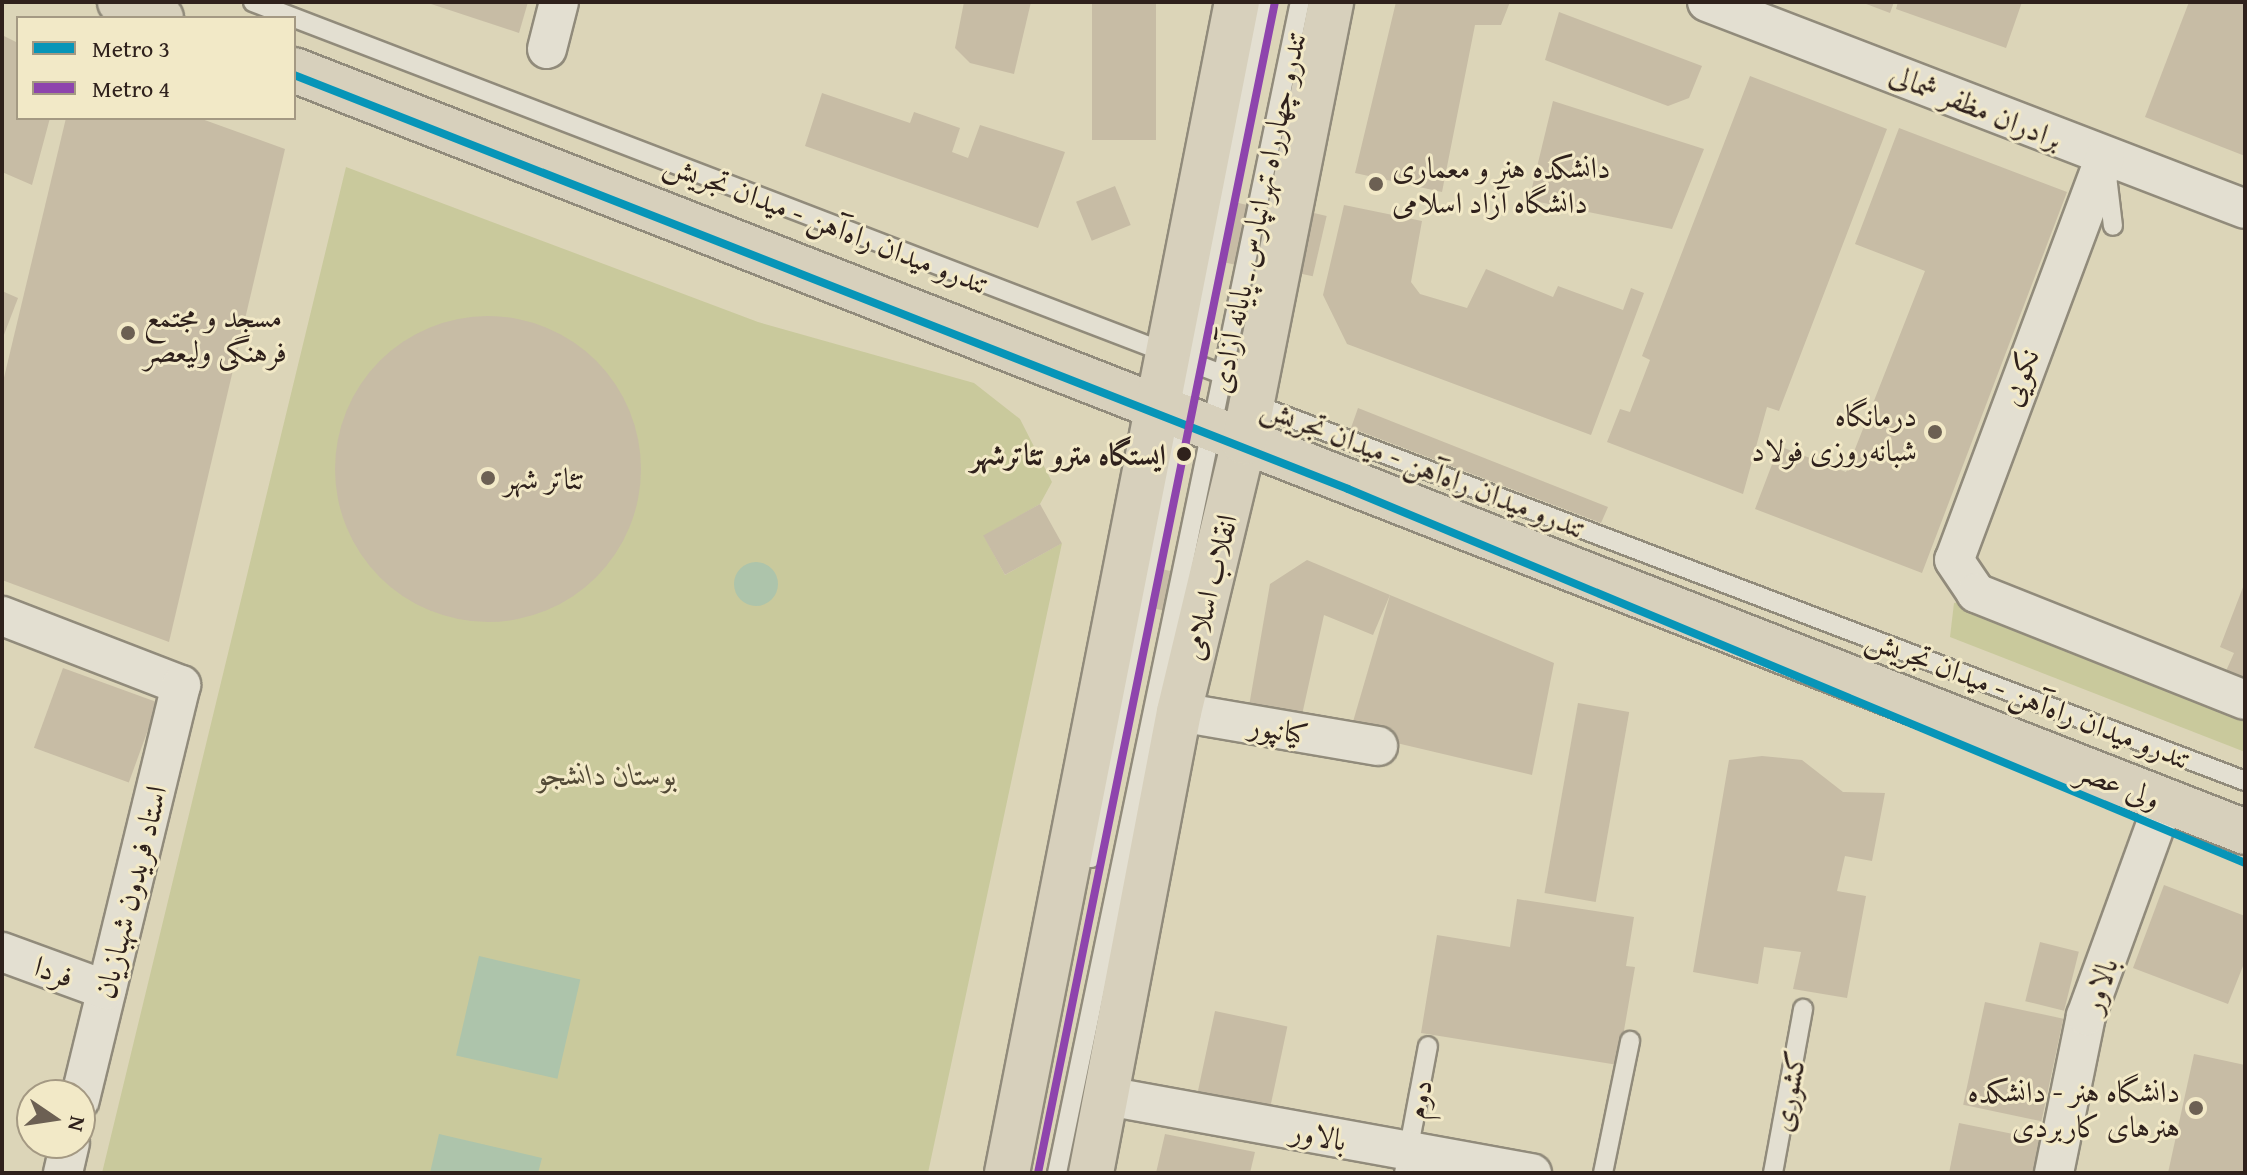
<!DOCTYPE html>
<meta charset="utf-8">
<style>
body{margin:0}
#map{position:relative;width:2247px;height:1175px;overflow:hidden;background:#dcd5b8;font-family:"Gentium Book Plus",Amiri,serif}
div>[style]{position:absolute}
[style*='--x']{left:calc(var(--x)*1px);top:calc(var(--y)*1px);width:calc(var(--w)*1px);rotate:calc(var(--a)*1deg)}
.green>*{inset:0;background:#c9c99c}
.water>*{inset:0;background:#adc4ab;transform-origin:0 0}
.round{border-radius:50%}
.building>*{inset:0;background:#c7bca5;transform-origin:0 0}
.roads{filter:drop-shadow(2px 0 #918b7b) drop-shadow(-2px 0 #918b7b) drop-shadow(0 2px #918b7b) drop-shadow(0 -2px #918b7b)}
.lane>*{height:18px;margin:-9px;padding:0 9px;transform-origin:9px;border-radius:9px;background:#e3dfd1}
.street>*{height:38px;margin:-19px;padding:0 19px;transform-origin:19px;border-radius:19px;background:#e3dfd1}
.primary>*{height:44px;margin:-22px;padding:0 22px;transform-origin:22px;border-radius:22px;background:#d7d0bc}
.metro-1>*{height:8px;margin:-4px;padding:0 4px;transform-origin:4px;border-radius:4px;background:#0795b8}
.metro-2>*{height:8px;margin:-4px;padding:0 4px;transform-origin:4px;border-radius:4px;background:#8e44ad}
.dots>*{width:22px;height:22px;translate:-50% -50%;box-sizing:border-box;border:4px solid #f2e9c7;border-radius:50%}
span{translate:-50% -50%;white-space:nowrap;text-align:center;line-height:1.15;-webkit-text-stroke:6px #f2e9c7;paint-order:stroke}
.street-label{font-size:30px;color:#2f211c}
.poi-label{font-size:30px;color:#2f211c}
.left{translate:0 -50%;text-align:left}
.right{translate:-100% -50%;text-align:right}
.stop-label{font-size:30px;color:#2f211c;font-weight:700}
.park-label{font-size:30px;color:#524936;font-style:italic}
.frame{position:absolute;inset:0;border:4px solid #2f211c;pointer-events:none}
.legend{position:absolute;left:16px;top:16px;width:280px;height:104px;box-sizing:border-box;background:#f2e9c7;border:2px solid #a49983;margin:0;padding:10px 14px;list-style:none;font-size:24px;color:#2f211c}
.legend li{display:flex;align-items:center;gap:16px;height:40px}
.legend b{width:40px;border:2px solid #a49983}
.north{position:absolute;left:16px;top:1079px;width:80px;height:80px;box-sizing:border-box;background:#f2e9c7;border:2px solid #a49983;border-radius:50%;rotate:103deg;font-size:22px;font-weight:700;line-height:32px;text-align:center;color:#2f211c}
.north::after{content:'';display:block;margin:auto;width:28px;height:36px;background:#6c6053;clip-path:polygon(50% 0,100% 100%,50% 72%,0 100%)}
</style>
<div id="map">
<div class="green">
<i style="clip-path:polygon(346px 167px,758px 322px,974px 383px,1020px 419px,1052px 482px,1040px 504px,984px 536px,1005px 575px,1062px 543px,928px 1173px,102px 1173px)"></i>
<i style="clip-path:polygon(1970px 601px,2245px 707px,2245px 752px,1950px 637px,1954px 603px)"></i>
</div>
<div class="water">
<i class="round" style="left:734px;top:562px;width:44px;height:44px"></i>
<i style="left:479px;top:956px;width:104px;height:102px;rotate:13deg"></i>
<i style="clip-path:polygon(439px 1134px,542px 1158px,538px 1173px,430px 1173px)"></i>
</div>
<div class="building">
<i style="clip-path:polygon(425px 2px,528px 2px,519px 33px)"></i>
<i style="clip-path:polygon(964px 2px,1031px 2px,1014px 74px,970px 63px,955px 48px)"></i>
<i style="left:1092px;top:2px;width:64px;height:138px"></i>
<i style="clip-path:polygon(1396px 2px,1510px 2px,1501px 25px,1475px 25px,1442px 192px,1355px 173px)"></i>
<i style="clip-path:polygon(1861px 2px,1894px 2px,1890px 13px)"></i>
<i style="clip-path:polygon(1898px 2px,2022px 2px,2006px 48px,1896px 9px)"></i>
<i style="clip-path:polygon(2189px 2px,2245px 2px,2245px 156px,2145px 117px)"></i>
<i style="clip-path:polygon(1559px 12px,1702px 66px,1689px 98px,1668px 106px,1545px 60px)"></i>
<i style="clip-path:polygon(2px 35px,18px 43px,18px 118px,50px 118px,32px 185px,2px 172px)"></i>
<i style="clip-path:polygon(1750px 76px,1887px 129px,1779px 411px,1767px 407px,1743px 494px,1607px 442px,1620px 409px,1630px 412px,1650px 360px,1642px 356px)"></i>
<i style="clip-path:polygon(822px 93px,910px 123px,914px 112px,960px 128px,952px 152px,968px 158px,980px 125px,1065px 152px,1038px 228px,805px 146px)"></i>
<i style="clip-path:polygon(1553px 101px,1704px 149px,1672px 229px,1529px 200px)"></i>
<i style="clip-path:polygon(66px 118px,199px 118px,285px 149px,169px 642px,2px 580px,2px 386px)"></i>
<i style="clip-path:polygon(1899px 128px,2067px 192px,1922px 573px,1755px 509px,1779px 446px,1846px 472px,1925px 271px,1855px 244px)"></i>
<i style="left:1115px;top:186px;width:42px;height:42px;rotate:68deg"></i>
<i style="left:1230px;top:201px;width:23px;height:61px;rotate:13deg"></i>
<i style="clip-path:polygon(1344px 205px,1422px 221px,1411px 282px,1420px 294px,1467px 308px,1486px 269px,1553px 297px,1558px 286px,1623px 310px,1631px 288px,1644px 293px,1591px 435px,1347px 344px,1323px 295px)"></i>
<i style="left:1314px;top:213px;width:13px;height:62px;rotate:13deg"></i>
<i style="clip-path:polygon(2px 291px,18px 298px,2px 340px)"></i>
<i class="round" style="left:335px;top:316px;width:306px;height:306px"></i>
<i style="clip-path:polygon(1358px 408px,1608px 507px,1601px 523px,1351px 428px)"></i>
<i style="left:1040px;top:504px;width:45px;height:65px;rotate:61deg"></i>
<i style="clip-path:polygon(1307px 560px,1390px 595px,1373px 635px,1324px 615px,1300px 724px,1248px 712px,1270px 584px)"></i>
<i style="left:1153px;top:567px;width:23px;height:40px;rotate:13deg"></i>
<i style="clip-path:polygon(2245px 582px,2245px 678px,2226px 671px,2234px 653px,2220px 647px)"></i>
<i style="clip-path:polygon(1390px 595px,1554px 663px,1532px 775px,1350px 732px)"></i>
<i style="left:63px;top:668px;width:101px;height:85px;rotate:20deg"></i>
<i style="left:1578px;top:703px;width:52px;height:193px;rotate:10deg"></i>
<i style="clip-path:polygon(1762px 756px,1802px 760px,1843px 792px,1885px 793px,1872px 861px,1845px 856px,1837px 891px,1866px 896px,1847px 998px,1793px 989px,1801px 952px,1764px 947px,1758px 984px,1693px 972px,1729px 760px)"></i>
<i style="clip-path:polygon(2164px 885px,2245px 916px,2245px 961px,2228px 1004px,2133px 968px)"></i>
<i style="clip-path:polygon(1517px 899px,1634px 917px,1626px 966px,1635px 967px,1618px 1065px,1421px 1033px,1437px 935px,1510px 947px)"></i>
<i style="left:2040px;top:942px;width:40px;height:61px;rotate:14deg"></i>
<i style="left:1985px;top:1002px;width:80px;height:105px;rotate:12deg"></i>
<i style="left:1215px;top:1011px;width:74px;height:87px;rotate:12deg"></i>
<i style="clip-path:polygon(2194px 1054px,2245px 1065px,2245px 1173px,2168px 1173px)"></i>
<i style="clip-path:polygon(1959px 1123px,2042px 1140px,2035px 1173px,1949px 1173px)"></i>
<i style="clip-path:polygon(1165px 1134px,1255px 1152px,1250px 1173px,1156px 1173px)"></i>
</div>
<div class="roads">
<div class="lane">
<i style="--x:253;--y:2;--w:1040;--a:21.01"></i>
<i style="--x:1224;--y:375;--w:39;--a:46"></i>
<i style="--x:1251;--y:403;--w:1063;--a:20.82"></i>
<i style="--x:2107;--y:176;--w:50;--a:83.2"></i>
<i style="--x:1091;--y:858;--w:874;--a:-78.51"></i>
<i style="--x:1057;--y:1173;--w:1196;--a:-78.28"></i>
<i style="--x:1404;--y:1173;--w:129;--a:-79.3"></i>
<i style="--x:1603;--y:1173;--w:135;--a:-78.4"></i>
<i style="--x:1773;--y:1173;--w:167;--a:-79.6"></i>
</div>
<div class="street">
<i style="--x:1707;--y:2;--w:576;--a:21.04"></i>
<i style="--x:547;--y:49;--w:49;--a:-75.7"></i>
<i style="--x:2105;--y:157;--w:430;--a:110.5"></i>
<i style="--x:1954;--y:560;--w:40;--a:56"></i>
<i style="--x:1976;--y:593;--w:289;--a:21.7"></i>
<i style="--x:2;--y:616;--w:192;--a:21.1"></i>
<i style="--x:181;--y:685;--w:427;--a:103.7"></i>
<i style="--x:1179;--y:712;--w:202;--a:9.7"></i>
<i style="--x:2;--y:952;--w:111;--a:20.1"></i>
<i style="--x:1107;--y:1096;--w:432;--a:10.3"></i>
<i style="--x:63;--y:1173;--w:31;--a:-77"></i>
<i style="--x:2054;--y:1173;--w:160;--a:-78.5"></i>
<i style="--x:2086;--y:1016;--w:228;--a:-70"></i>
</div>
<div class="primary">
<i style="--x:120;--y:2;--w:44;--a:21.3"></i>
<i style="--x:294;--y:70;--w:2095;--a:21.33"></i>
<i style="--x:1007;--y:1173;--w:1193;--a:-78.89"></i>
<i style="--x:1091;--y:1173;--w:469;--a:-79.2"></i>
<i style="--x:1179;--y:712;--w:278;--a:-76.5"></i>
<i style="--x:1244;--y:442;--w:449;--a:-78.8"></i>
</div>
</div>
<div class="metro-1">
<i style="--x:294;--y:75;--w:1132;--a:21.44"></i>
<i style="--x:1348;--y:489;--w:972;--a:22.63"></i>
</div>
<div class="metro-2">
<i style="--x:1038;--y:1173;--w:1195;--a:-78.56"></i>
</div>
<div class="dots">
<i style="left:1376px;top:184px;background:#6c6053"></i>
<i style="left:128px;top:333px;background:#6c6053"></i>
<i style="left:1935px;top:432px;background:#6c6053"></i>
<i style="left:1184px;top:454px;background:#2f211c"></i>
<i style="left:488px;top:478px;background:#6c6053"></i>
<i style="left:2196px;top:1108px;background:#6c6053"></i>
</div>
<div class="street-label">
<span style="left:1976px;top:106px;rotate:22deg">برادران مظفر شمالی</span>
<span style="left:1257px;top:212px;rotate:-78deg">تندرو چهارراه تهرانپارس ـ پایانه آزادی</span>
<span style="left:827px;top:223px;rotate:21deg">تندرو میدان راه‌آهن - میدان تجریش</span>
<span style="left:2019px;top:377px;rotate:-69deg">نکویی</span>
<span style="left:1424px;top:467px;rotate:21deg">تندرو میدان راه‌آهن - میدان تجریش</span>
<span style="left:1209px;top:587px;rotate:-76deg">انقلاب اسلامی</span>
<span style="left:2029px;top:698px;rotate:21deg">تندرو میدان راه‌آهن - میدان تجریش</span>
<span style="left:1279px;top:729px;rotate:10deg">کیانپور</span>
<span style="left:2119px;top:784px;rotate:21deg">ولی عصر</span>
<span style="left:130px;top:892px;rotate:-76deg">استاد فریدون شهبازیان</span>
<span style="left:54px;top:971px;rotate:20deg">فردا</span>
<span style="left:2099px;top:985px;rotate:-71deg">بالاور</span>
<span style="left:1788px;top:1091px;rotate:-79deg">کشوری</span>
<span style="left:1418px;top:1099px;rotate:-79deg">دوم</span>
<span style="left:1319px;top:1135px;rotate:11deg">بالاور</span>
</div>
<div class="poi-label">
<span class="left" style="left:1392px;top:184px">دانشکده هنر و معماری<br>دانشگاه آزاد اسلامی</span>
<span class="left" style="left:144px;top:333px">مسجد و مجتمع<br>فرهنگی ولیعصر</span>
<span class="right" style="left:1917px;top:432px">درمانگاه<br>شبانه‌روزی فولاد</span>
<span class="left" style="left:504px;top:478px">تئاتر شهر</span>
<span class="right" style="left:2180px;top:1108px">دانشگاه هنر - دانشکده<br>هنرهای کاربردی</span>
</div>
<div class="stop-label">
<span class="right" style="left:1166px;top:454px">ایستگاه مترو تئاترشهر</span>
</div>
<div class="park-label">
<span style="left:607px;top:774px">بوستان دانشجو</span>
</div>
<div class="frame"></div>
<ul class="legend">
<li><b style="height:10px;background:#0795b8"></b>Metro 3</li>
<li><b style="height:10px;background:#8e44ad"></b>Metro 4</li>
</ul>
<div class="north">N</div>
</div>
